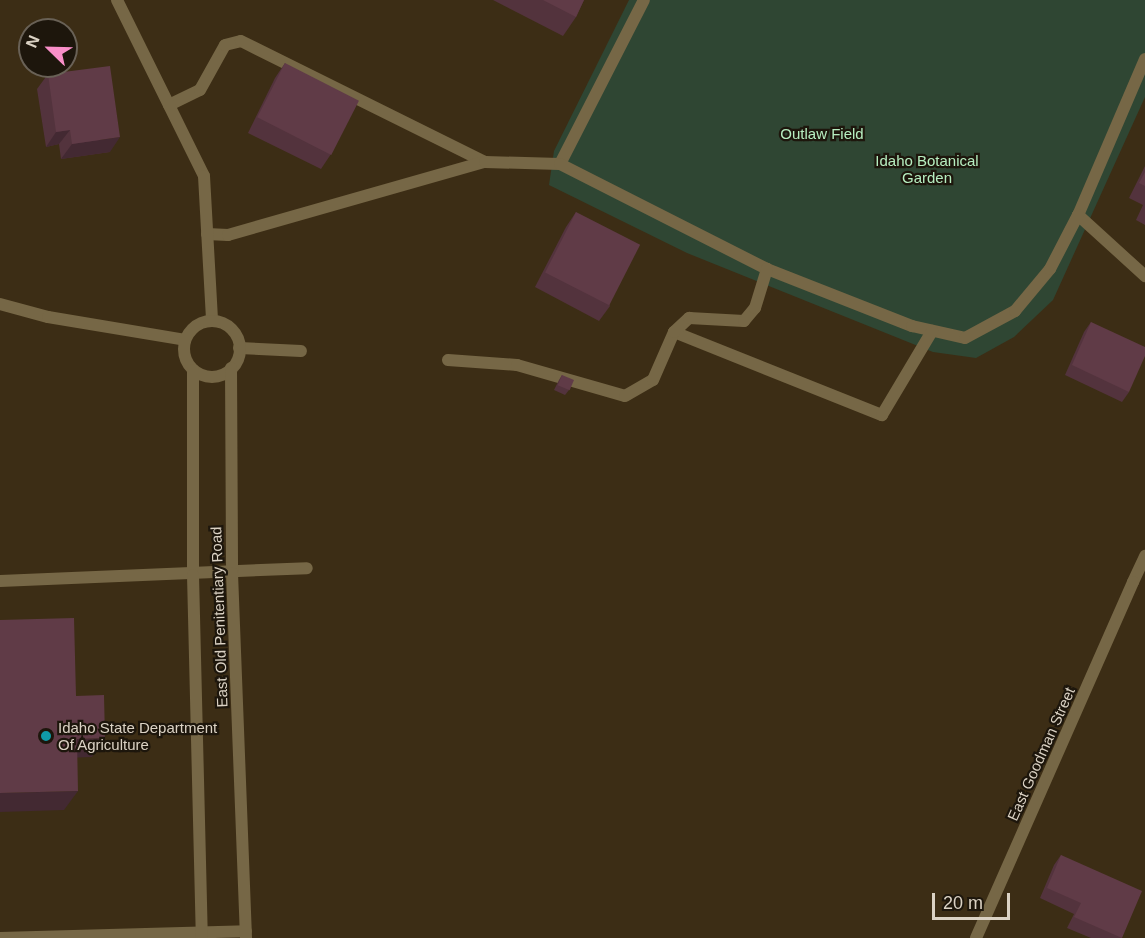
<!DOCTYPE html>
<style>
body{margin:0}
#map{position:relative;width:1145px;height:938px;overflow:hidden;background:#3c2d15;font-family:Arial,sans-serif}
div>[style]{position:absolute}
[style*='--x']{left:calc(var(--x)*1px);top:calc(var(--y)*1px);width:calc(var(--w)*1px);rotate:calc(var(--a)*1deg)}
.green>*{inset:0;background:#2f4633}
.service>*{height:12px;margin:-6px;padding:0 6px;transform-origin:6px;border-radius:6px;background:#766746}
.minor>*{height:12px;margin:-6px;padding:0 6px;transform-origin:6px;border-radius:6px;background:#766746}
.minor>.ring{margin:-6px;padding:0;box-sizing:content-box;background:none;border:12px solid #766746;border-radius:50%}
.wall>*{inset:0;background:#53333d}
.shaded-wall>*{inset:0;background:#432932}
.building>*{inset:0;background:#603b47;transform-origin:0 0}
.dots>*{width:16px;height:16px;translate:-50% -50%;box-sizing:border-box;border:3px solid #1d160c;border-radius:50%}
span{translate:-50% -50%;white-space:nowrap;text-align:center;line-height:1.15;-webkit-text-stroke:4.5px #1d160c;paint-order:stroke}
.park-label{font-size:15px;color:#b6eec0}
.street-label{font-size:15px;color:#dbd2c4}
.poi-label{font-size:15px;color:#dbd2c4}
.left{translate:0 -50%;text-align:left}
.north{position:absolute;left:18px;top:18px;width:60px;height:60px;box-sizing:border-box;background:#1d160c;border:2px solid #696156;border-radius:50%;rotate:293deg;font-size:16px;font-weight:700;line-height:24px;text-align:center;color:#dbd2c4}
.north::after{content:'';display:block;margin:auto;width:21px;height:27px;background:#f98fc9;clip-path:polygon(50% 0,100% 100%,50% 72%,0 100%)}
.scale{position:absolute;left:932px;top:893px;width:78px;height:27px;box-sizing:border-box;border:3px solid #dbd2c4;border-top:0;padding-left:8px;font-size:18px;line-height:21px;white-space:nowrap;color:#dbd2c4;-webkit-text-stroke:4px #1d160c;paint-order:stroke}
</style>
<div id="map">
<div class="green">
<i style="clip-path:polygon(629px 0,1145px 0,1145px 97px,1053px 300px,1014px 337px,976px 358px,933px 352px,687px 253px,549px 185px,554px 151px)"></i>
</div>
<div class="service">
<i style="--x:1145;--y:59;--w:170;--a:113.2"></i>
<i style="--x:1078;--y:215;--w:91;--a:42.3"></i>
<i style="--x:169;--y:105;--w:34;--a:-26"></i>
<i style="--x:200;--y:90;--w:51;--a:-60.9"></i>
<i style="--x:225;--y:45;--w:16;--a:-14"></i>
<i style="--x:241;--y:41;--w:272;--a:26.4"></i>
<i style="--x:560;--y:164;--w:184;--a:-62.9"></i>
<i style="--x:207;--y:234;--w:21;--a:3"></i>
<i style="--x:228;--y:235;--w:267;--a:-15.9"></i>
<i style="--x:485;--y:162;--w:75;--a:1.5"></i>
<i style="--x:560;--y:164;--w:232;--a:26.9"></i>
<i style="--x:767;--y:269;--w:156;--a:21.5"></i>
<i style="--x:912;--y:326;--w:54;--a:12.8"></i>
<i style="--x:965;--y:338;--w:57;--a:-28.4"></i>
<i style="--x:1015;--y:311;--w:55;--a:-50.2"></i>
<i style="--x:1050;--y:269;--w:61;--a:-62.6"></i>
<i style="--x:674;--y:332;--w:224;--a:21.8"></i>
<i style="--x:882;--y:415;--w:98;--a:-59.2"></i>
<i style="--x:239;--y:348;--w:62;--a:2.8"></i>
<i style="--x:448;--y:360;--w:69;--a:4.1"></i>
<i style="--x:517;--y:365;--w:112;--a:16"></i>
<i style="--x:625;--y:396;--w:32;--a:-30"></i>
<i style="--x:653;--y:380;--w:52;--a:-66.4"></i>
<i style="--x:674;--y:332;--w:21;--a:-43"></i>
<i style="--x:689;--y:318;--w:55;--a:3.1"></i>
<i style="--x:744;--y:321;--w:17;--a:-50"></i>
<i style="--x:755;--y:308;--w:41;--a:-72.9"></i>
<i style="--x:0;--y:581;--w:307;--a:-2.4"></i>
<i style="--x:1133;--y:582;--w:29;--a:-65"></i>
<i style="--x:0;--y:938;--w:246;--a:-1.6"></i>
</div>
<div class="minor">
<i style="--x:117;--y:0;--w:196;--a:63.7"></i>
<i style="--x:204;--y:176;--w:145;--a:86.8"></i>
<i style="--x:0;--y:304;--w:50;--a:15.2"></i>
<i style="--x:48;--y:317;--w:139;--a:9.5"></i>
<i class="ring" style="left:184px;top:321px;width:44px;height:44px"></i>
<i style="--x:231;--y:368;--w:205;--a:89.7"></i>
<i style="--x:232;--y:573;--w:365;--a:87.8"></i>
<i style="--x:193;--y:370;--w:205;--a:90"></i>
<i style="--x:193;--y:575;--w:363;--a:88.6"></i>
<i style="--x:976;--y:938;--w:389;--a:-66.2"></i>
</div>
<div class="wall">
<i style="clip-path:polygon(493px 0,584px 0,576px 17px,563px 36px)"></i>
<i style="clip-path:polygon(285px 63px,331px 154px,321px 169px,248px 133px,275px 78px)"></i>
<i style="clip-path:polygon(48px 74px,110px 152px,61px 159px,59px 144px,46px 147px,37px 89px)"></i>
<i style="clip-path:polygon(1145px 166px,1145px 225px,1136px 220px,1143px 205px,1129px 198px)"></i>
<i style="clip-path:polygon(576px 212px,610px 306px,599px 321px,535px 287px,566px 227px)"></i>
<i style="clip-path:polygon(1091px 322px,1129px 392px,1122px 402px,1065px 375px,1084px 332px)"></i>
<i style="clip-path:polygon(562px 375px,569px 390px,565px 395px,554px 390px,559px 380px)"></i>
<i style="clip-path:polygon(1061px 855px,1122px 938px,1091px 938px,1067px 928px,1074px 914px,1040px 898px,1054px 865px)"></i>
</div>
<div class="shaded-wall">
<i style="clip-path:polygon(70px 130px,59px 144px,46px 147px,56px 132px)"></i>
<i style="clip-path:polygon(120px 137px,110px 152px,61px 159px,72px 144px)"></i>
<i style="clip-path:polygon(105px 738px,92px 757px,63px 758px,77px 739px)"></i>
<i style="clip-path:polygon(78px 791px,64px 810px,0 812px,0 793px)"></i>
</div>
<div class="building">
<i style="clip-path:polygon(543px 0,584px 0,576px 17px)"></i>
<i style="left:285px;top:63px;width:83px;height:61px;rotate:27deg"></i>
<i style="clip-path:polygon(110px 66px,120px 137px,72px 144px,70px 130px,56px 132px,48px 74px)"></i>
<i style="clip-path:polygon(1145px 172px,1145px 186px,1139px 183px)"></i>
<i style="left:576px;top:212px;width:72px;height:68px;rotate:27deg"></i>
<i style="clip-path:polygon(1091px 322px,1145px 347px,1145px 356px,1129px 392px,1072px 365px)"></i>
<i style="left:562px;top:375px;width:13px;height:11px;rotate:23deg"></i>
<i style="clip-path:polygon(74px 618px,76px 696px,104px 695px,105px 738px,77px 739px,78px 791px,0 793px,0 620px)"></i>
<i style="clip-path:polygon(1061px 855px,1142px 891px,1122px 938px,1074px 917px,1081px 903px,1047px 888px)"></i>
</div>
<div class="dots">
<i style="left:46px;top:736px;background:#0f9aa8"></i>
</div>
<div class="park-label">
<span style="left:822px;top:134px">Outlaw Field</span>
<span style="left:927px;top:169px">Idaho Botanical<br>Garden</span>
</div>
<div class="street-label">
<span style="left:219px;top:617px;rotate:-92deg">East Old Penitentiary Road</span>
<span style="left:1041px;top:754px;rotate:-66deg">East Goodman Street</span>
</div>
<div class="poi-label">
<span class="left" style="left:58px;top:736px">Idaho State Department<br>Of Agriculture</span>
</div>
<div class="north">N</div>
<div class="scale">20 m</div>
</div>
